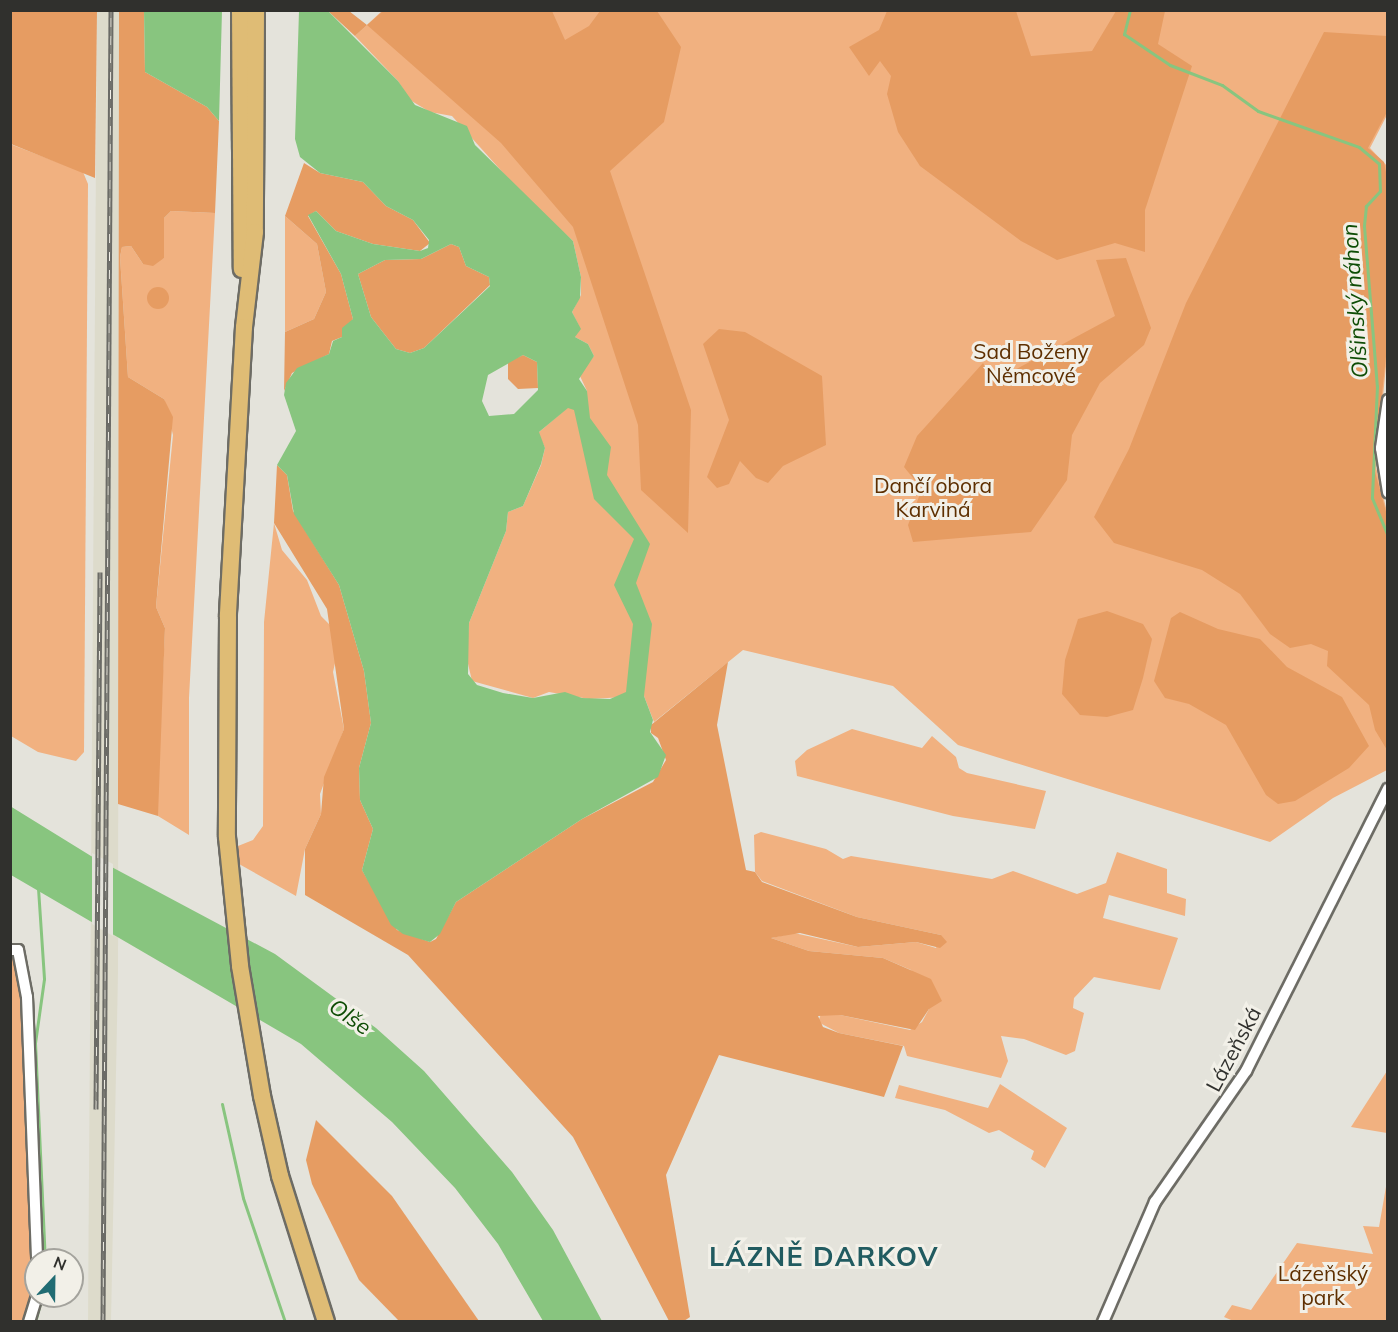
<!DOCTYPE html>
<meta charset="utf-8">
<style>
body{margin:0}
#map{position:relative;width:1398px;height:1332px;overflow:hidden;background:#e4e3db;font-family:Mulish,sans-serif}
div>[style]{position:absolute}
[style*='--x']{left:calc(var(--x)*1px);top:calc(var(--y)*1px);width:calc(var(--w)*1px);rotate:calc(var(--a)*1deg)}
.built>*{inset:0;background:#dddbcb}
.green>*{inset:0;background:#f1b180}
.forest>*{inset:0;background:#e69c62}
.round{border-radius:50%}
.water>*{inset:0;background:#88c57f}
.pier>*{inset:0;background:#e4e3db}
.stream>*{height:3px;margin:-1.5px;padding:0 1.5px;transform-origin:1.5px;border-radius:1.5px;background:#88c57f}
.roads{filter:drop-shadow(2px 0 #6d6c65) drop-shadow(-2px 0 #6d6c65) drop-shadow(0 2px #6d6c65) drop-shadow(0 -2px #6d6c65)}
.minor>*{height:10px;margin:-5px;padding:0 5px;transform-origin:5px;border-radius:5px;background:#fff}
.primary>*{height:16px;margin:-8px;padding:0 8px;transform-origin:8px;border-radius:8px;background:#dfbc75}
.rail>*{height:5px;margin-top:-2.5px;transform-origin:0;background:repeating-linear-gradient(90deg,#f2f0e8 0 9px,#6b6b66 0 18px);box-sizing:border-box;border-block:2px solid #6b6b66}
span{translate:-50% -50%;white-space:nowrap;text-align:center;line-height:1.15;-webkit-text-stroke:6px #f2f0e8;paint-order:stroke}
.park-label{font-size:21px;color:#5e2f00}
.street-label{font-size:21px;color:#30302d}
.water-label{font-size:22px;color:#0e4d05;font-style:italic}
.district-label{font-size:27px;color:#215b60;font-weight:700;letter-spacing:1.5px}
.frame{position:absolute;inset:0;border:12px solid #30302d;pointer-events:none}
.north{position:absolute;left:24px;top:1248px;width:60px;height:60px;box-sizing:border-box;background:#f2f0e8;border:2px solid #a4a39d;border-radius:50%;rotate:22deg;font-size:16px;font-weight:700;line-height:24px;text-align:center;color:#30302d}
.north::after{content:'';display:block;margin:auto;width:21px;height:27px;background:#216c73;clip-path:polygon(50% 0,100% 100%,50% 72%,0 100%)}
</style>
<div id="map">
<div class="built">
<i style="clip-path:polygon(119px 10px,118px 973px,111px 1321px,88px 1322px,97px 11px)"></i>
</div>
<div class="green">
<i style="clip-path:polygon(383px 10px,1387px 11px,1387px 115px,1370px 148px,1388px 167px,1387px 356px,1376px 467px,1388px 516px,1387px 770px,1333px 798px,1270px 842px,958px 745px,893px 686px,743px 650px,654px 722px,644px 696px,589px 699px,549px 692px,533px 698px,472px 681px,466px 655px,469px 623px,506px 531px,508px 512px,523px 506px,541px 465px,545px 448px,538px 433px,587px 391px,579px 374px,594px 356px,588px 344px,575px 337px,579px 326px,572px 312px,581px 295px,581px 277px,573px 241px,524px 196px,452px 116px,430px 112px,410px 100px,398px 81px,355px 36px)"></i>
<i style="clip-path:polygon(10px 144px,83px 172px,88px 184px,84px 752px,76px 761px,38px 752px,11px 736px)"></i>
<i style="clip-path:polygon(171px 211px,215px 213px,189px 698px,189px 835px,158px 816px,157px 801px,165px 628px,156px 607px,173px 435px,164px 399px,128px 377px,120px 257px,122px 247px,131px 246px,143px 264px,164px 258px,164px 218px)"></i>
<i style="clip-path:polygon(285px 216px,317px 244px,326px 292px,314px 319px,285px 332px)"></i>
<i style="clip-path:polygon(274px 523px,282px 550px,307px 580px,321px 616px,332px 627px,337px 654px,333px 672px,344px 729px,320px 794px,321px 814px,305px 849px,296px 896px,239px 864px,238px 846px,253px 840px,263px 826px,264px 622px)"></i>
<i style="clip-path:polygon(852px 729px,922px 748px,932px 736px,956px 757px,959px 768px,967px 773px,1046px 791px,1035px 829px,953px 816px,797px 776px,795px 761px,807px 750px)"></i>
<i style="clip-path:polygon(761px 832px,826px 849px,843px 859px,851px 856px,992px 879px,1013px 871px,1077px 894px,1106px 883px,1117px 852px,1167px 869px,1167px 893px,1186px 899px,1185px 916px,1109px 895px,1103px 918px,1178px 938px,1160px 990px,1094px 977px,1074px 998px,1073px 1008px,1084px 1013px,1075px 1051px,1066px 1055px,1024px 1039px,1001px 1036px,1008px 1061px,1001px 1078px,907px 1056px,904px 1046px,839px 1033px,818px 1022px,821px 1014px,840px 1015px,910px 1030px,922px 1022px,929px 1009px,911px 970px,883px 958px,809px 951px,771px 938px,794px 933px,858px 947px,916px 942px,936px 948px,941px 935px,857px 917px,762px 881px,755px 872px,754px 835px)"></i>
<i style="clip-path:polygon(10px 950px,18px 950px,27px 997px,36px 1260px,36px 1296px,29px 1321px,11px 1321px)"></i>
<i style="clip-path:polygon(1387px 1071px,1387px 1133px,1351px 1127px)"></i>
<i style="clip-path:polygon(1000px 1084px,1067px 1128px,1045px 1168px,1031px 1159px,1034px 1151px,999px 1130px,989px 1133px,945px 1110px,895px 1098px,899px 1085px,988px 1108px)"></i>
<i style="clip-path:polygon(1387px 1181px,1387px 1321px,1236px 1322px,1224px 1317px,1232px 1305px,1251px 1310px,1297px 1243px,1373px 1254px,1363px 1226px,1379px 1227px)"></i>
</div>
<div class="forest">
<i style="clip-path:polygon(144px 10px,145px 72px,207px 107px,219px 121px,215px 213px,171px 211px,164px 218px,164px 258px,153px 266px,143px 264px,131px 246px,122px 247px,120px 257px,128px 377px,164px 399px,173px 417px,156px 607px,165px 628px,158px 816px,118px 804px,119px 11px)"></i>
<i style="clip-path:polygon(10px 11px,97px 11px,95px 178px,11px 144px)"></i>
<i style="clip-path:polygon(328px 11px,349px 11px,367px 25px,383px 11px,552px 11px,565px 40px,589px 26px,600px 11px,657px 11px,681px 47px,664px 122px,610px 171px,691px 410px,688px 533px,641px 490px,638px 425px,573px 227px,501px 143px,367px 25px,355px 36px)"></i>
<i style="clip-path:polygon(887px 11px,1016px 11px,1031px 56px,1092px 51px,1116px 11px,1165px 11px,1158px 44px,1192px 66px,1145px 210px,1145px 252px,1115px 243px,1057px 260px,1021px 241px,920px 166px,898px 132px,887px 94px,891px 76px,880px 61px,869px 76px,849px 47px,879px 30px)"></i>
<i style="clip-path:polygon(1324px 32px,1387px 36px,1387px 112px,1368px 148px,1384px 162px,1388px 182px,1388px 338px,1374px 468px,1388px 519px,1387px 750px,1375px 730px,1369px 705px,1327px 666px,1328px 651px,1311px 644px,1290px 648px,1270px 634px,1240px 594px,1202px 570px,1114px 543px,1094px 517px,1129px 449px,1186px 303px)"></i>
<i style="clip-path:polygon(304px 163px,320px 173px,363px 182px,386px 206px,413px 220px,430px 243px,420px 251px,373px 244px,336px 231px,316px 211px,308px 216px,341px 274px,353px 319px,342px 337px,332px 341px,329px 354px,292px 373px,284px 391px,285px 332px,314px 319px,326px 292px,317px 244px,285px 216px)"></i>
<i style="clip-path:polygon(451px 244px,459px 247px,466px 266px,489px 277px,490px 285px,424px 348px,410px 353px,396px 349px,371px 317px,358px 274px,385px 260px,421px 259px)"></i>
<i style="clip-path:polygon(1126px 258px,1151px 328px,1144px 345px,1100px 383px,1072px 435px,1067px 480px,1031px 532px,913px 542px,908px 525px,922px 489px,904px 467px,917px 436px,983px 363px,994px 381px,1115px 316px,1096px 260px)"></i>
<i class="round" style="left:147px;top:287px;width:22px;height:22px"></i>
<i style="clip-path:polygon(719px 329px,745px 332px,822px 376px,826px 445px,783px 466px,768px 483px,756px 478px,740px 461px,729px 484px,717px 488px,707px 477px,729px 420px,703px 344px)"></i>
<i style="clip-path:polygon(523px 355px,537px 362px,538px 388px,518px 389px,508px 379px,508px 362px)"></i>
<i style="clip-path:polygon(277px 465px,287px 475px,293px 511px,339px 585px,364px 671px,371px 723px,359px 768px,360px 800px,373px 829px,362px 870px,397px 930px,430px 942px,436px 939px,456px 902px,582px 819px,653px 782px,666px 760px,658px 738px,651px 733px,651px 725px,728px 662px,717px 725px,746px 870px,755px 872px,762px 882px,857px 917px,941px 935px,947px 942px,940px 948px,916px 942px,858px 947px,800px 933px,771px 938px,809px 951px,883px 958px,931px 979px,942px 1001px,929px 1009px,915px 1030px,840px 1015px,818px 1016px,823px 1027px,839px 1033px,903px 1046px,884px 1097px,719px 1055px,666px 1175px,690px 1317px,684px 1321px,669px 1321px,573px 1137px,408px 955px,305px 895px,305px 849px,321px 814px,324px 777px,344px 729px,327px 609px,274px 523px)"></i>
<i style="clip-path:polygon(1107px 611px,1143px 624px,1152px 639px,1143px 678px,1133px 710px,1107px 717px,1080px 715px,1062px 694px,1065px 660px,1078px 619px)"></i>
<i style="clip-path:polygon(1180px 612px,1218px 629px,1260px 639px,1287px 667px,1342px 697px,1369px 746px,1349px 768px,1295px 801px,1278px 804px,1266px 795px,1226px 725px,1189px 704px,1165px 698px,1154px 681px,1171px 618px)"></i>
<i style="clip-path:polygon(316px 1120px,392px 1196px,479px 1321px,399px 1321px,359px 1280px,312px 1184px,306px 1160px)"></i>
</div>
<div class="water">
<i style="clip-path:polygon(144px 11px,222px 11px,219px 121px,207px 107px,145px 72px)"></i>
<i style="clip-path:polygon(evenodd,299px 11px,328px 11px,398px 81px,415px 105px,467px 126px,475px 145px,573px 241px,581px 277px,580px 298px,572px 312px,581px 329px,575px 337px,588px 344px,594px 356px,579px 379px,587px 391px,590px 418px,611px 447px,607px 475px,650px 544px,636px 583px,652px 624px,644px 696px,653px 720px,650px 732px,666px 755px,658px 777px,582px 819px,456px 902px,440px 934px,430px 942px,403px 934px,391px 925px,362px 870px,373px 829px,360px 800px,359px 768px,371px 723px,364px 671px,339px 585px,294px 514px,287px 475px,277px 465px,296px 431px,284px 395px,286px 383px,297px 368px,329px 354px,333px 341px,342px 337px,342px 328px,353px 319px,341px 274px,308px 215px,316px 211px,336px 231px,373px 244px,420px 251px,428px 248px,429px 240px,413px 220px,386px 206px,363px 182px,320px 173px,300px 157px,295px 139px,299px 11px,451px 244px,459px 247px,466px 266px,489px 277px,490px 286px,424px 348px,410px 353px,396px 349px,371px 317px,358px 274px,385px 260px,421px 259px,451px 244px,299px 11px,523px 355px,537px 362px,538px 390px,514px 414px,489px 416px,482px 401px,488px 375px,523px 355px,299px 11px,568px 408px,574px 410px,594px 499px,634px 539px,614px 585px,633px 624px,626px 692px,610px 699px,582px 698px,565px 692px,533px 698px,503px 693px,477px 685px,468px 674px,469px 623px,506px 531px,508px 512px,523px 506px,541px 464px,545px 448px,539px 432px,568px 408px)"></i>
<i style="clip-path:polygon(10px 806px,91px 856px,275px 954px,376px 1028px,424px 1071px,512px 1172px,553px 1230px,602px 1321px,543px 1321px,498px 1244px,455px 1188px,392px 1122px,301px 1044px,11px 875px)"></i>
</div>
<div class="pier">
<i style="clip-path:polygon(92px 853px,113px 864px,113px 936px,92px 924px)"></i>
</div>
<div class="stream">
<i style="--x:1130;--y:10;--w:25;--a:104"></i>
<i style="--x:1124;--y:34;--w:55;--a:34"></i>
<i style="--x:1170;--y:65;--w:56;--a:21"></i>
<i style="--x:1222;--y:85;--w:44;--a:35.8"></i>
<i style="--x:1258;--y:111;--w:107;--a:19.6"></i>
<i style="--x:1359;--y:147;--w:26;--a:40"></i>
<i style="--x:1379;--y:164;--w:27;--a:88"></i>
<i style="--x:1380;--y:191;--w:21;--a:133"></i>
<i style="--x:1366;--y:206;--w:20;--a:96"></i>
<i style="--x:1364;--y:226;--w:161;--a:85.4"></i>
<i style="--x:1377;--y:386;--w:112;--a:92.6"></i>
<i style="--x:1372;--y:498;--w:41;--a:67.2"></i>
<i style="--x:38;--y:888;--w:91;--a:86.2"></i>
<i style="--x:44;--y:979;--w:65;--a:98"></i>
<i style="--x:35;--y:1043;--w:217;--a:87.4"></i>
<i style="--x:222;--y:1104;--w:96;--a:77.4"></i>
<i style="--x:243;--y:1198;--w:131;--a:71.3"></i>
<i style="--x:35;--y:1322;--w:27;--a:-75"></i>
</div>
<div class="roads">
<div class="minor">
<i style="--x:1388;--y:400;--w:49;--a:98.3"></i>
<i style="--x:1381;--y:448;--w:45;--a:81"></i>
<i style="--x:10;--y:950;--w:8;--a:0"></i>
<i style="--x:18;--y:950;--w:48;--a:79.2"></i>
<i style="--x:27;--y:997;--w:263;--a:87.8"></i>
<i style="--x:29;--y:1322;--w:27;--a:-73"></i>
<i style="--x:1103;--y:1322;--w:131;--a:-66.6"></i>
<i style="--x:1155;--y:1202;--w:160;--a:-55.2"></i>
<i style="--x:1246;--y:1071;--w:316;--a:-63.3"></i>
</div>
<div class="primary">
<i style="--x:240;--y:10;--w:259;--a:89.6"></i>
<i style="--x:256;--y:10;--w:222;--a:90.3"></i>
<i style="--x:255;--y:232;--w:96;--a:96.6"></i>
<i style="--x:244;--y:327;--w:290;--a:93.2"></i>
<i style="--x:228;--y:617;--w:220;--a:90.3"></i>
<i style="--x:227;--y:837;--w:130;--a:84.2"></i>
<i style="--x:240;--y:966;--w:132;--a:80.4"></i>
<i style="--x:262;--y:1096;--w:82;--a:77.3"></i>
<i style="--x:280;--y:1176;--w:153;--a:72.5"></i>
</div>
</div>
<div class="rail">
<i style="--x:96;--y:1109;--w:537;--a:-89.57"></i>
<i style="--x:103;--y:1322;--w:1312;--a:-89.65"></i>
</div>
<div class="park-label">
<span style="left:1031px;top:363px">Sad Boženy<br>Němcové</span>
<span style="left:933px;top:497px">Dančí obora<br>Karviná</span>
<span style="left:1323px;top:1285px">Lázeňský<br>park</span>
</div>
<div class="street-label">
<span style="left:1233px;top:1049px;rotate:-62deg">Lázeňská</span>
</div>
<div class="water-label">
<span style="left:1355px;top:301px;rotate:-94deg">Olšinský náhon</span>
<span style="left:350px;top:1017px;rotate:35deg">Olše</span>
</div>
<div class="district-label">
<span style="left:824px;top:1257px">LÁZNĚ DARKOV</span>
</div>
<div class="frame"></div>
<div class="north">N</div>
</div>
